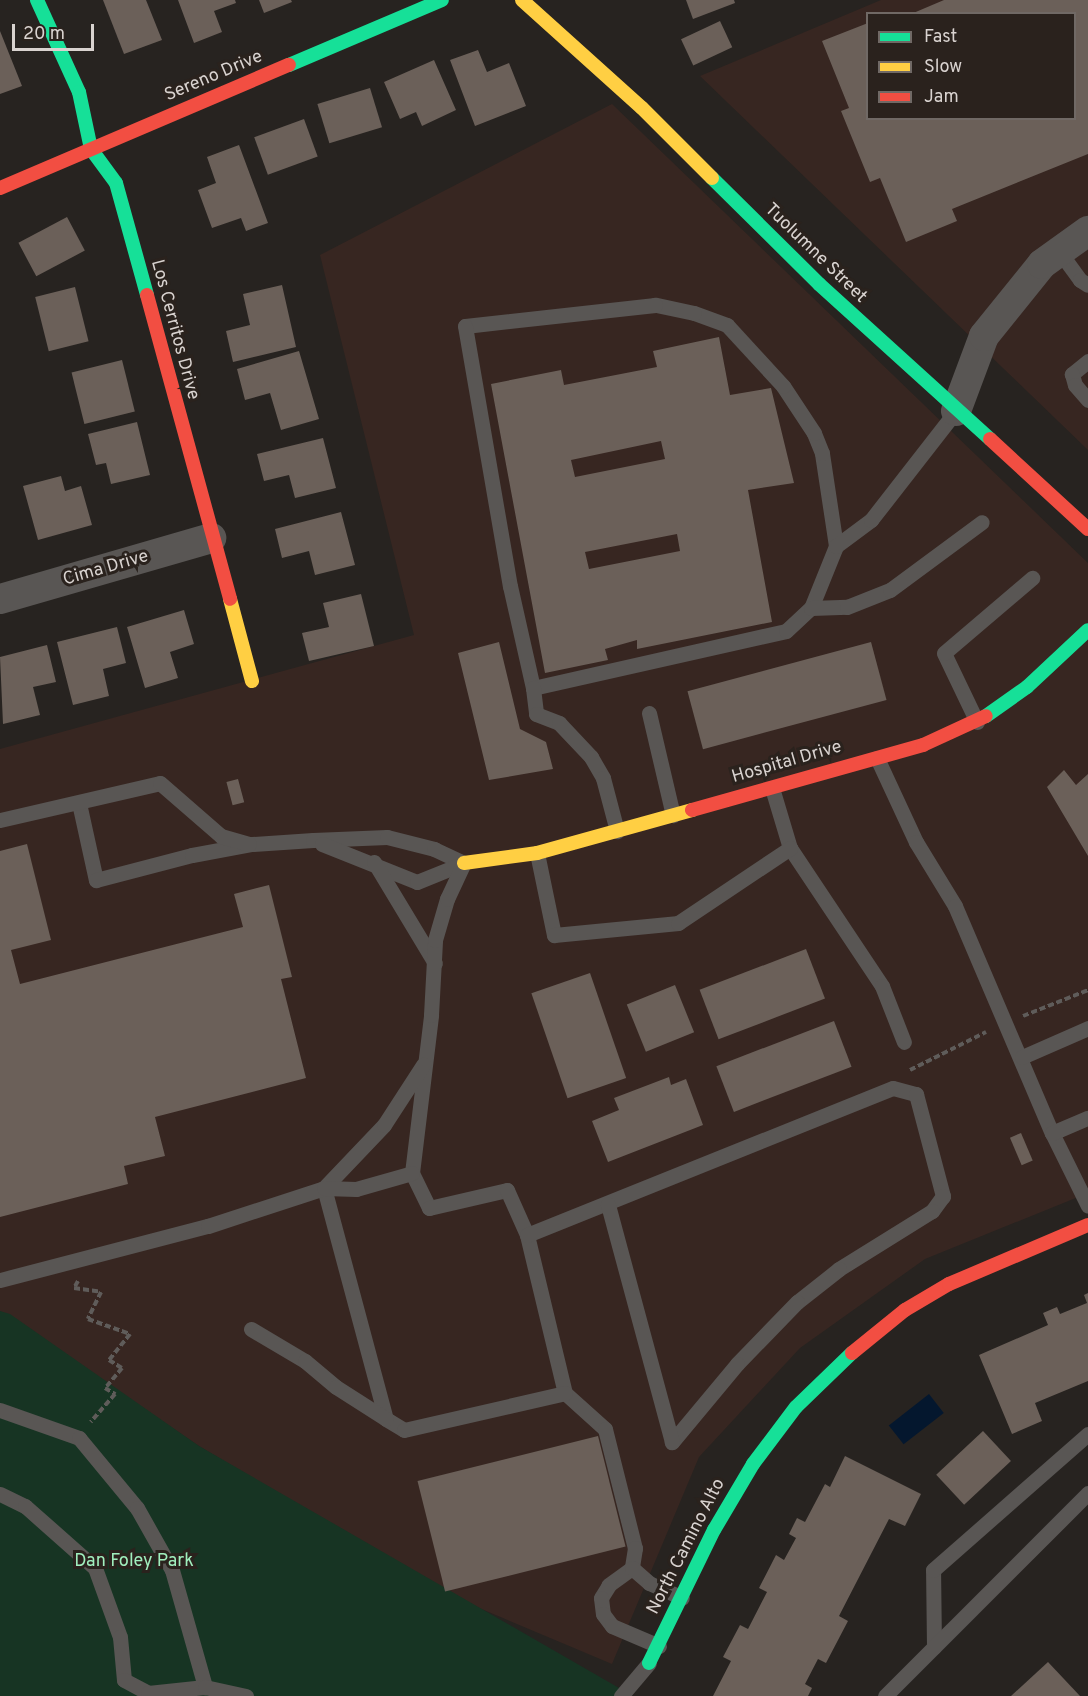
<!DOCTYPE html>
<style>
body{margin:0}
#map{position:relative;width:1088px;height:1696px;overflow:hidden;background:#272320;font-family:Overpass,sans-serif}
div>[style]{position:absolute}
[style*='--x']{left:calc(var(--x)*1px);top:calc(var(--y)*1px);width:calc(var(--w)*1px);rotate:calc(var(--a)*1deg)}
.medical>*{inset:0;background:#372621}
.green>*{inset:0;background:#173423}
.water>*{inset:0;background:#04172e;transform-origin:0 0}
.building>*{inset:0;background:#6b6059;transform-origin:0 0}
.path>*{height:4px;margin-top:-2px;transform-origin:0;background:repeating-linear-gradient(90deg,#5f5c5a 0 6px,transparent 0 9px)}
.lane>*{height:15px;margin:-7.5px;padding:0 7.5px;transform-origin:7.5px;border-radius:7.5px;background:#595654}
.street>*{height:30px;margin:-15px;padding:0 15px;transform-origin:15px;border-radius:15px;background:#595654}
.fast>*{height:14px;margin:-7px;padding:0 7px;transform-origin:7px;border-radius:7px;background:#16e098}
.slow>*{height:14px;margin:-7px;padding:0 7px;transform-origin:7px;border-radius:7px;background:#ffcf43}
.jam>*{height:14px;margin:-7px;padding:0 7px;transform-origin:7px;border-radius:7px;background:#f24e42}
span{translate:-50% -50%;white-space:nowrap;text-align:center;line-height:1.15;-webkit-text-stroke:6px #2a221d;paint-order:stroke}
.street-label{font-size:18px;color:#d9d3d0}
.park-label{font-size:18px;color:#a0efbe}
.legend{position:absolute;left:866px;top:12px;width:210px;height:108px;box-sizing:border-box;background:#2a221d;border:2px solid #706965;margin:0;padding:8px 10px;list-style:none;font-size:18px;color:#d9d3d0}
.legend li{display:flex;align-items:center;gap:12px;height:30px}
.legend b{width:30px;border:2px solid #706965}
.scale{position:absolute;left:12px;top:24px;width:82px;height:27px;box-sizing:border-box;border:3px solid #d9d3d0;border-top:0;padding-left:8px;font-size:18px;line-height:21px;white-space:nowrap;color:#d9d3d0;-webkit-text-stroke:4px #2a221d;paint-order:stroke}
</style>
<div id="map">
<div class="medical">
<i style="clip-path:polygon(evenodd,881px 0,1088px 0,1088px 450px,700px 76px,881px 0,868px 14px,1074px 14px,1074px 118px,868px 118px,868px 14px)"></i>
<i style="clip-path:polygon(612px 104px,1088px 563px,1088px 1193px,925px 1259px,800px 1348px,699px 1457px,612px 1664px,446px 1594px,199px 1446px,0 1311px,0 749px,414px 635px,320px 255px)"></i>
</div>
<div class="green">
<i style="clip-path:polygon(0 1311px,10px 1314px,199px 1446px,633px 1696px,0 1696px)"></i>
</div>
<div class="water">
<i style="left:929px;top:1394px;width:24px;height:51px;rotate:52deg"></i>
</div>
<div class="building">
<i style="clip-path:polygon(103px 0,146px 0,162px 40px,124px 54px)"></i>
<i style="clip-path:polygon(178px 0,235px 0,236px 3px,214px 11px,222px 32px,194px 43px)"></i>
<i style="clip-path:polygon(259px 0,291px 0,292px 2px,264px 13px)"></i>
<i style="clip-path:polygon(686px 0,734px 0,735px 3px,693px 19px)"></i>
<i style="clip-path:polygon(944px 0,1088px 0,1088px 154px,952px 209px,957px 221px,906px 242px,880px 178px,870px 182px,841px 111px,849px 108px,822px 41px,868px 23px,868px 118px,1074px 118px,1074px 14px,911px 14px)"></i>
<i style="left:720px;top:21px;width:29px;height:43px;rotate:65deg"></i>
<i style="clip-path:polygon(0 31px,22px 86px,0 94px)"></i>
<i style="clip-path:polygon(478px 50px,487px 72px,509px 63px,526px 106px,475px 126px,450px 60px)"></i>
<i style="clip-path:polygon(434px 60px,456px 110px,422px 126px,416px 112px,400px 119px,384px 82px)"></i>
<i style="left:370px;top:88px;width:41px;height:55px;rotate:73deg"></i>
<i style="left:304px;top:119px;width:40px;height:53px;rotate:70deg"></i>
<i style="clip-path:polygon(239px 145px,268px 223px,246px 231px,241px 218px,212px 228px,198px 190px,216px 183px,207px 157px)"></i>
<i style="left:67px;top:217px;width:38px;height:55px;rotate:62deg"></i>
<i style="clip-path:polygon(282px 285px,296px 347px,233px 362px,226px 331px,250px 325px,243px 294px)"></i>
<i style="left:75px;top:287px;width:56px;height:41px;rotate:76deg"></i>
<i style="clip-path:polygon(evenodd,719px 337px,730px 395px,771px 388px,794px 483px,748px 490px,772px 622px,637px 649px,637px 640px,605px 649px,608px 660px,545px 673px,491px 384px,561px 370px,564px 385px,657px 367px,653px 351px,719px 337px,661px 441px,665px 459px,575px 477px,571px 460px,661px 441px,719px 337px,677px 534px,680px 551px,589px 569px,585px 552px,677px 534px)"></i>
<i style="clip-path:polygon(299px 351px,319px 419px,281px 430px,270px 393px,245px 400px,237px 369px)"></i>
<i style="left:122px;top:360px;width:53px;height:52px;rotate:76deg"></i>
<i style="clip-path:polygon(137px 422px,150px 475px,111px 484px,106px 463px,96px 465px,88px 434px)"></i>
<i style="clip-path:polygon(323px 438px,336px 488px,295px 498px,289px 475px,264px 481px,257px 454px)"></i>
<i style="clip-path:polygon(61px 476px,65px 491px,81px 486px,92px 525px,38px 540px,23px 486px)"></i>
<i style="clip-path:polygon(341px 512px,355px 565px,315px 575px,309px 551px,282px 558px,275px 529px)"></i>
<i style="clip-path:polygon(361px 594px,374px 646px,309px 661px,302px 633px,329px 627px,323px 603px)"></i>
<i style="clip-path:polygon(184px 610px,194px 644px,170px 652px,178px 678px,145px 688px,127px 627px)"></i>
<i style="clip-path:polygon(117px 627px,126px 663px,103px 669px,109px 696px,73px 705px,57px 642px)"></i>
<i style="clip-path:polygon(499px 642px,520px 729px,546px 742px,553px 769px,489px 780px,458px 653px)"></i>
<i style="left:871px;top:642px;width:60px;height:190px;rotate:75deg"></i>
<i style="clip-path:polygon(47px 645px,56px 682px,33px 687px,40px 715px,3px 724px,0 657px)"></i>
<i style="clip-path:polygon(1064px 770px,1076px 785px,1088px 774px,1088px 856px,1047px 787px)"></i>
<i style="left:238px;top:779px;width:24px;height:12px;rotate:75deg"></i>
<i style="clip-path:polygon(27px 844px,51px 940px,11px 950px,20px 984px,243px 927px,234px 894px,269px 885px,292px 977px,281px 979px,306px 1078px,155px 1117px,165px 1156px,124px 1166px,128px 1184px,0 1217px,0 851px)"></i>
<i style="left:806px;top:949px;width:53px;height:114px;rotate:69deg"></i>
<i style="left:590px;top:973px;width:111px;height:62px;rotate:71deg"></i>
<i style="left:675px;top:985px;width:51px;height:52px;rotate:68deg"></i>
<i style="left:834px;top:1021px;width:49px;height:126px;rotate:69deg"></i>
<i style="clip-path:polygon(669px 1077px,671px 1085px,686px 1079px,703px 1125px,608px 1162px,592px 1121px,619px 1110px,614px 1098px)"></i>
<i style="left:1021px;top:1133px;width:30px;height:12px;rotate:67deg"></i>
<i style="clip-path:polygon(1088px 1293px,1088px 1381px,1035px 1403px,1042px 1421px,1012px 1434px,979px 1355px,1048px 1325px,1043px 1313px,1057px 1307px,1060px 1314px,1087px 1303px,1084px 1295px)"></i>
<i style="left:983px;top:1431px;width:41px;height:64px;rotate:47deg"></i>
<i style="left:598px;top:1436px;width:114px;height:186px;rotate:76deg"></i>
<i style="clip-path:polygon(845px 1456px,921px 1494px,905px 1526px,889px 1519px,839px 1616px,848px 1621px,826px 1663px,818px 1659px,805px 1684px,812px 1688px,808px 1696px,713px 1696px,731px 1661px,723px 1657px,740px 1625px,748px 1629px,767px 1592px,759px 1588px,776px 1555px,784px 1560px,796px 1538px,789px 1534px,797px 1518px,805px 1522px,825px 1484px,830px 1487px)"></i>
<i style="clip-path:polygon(1048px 1662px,1080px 1696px,1011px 1696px)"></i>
</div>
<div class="path">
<i style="--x:1023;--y:1016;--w:70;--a:-21.8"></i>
<i style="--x:910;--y:1070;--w:85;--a:-26.6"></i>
<i style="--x:78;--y:1281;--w:8;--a:120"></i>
<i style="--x:74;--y:1288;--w:27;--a:8"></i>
<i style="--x:101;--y:1292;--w:30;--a:116"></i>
<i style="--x:88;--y:1319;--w:45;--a:19.7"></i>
<i style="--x:130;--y:1334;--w:33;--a:129"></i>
<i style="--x:109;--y:1360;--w:15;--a:32"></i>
<i style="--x:122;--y:1368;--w:26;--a:130"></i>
<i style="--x:105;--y:1388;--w:12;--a:31"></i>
<i style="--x:115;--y:1394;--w:37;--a:131"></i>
</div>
<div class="lane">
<i style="--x:1059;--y:251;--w:36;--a:54"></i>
<i style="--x:1080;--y:280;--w:9;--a:32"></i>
<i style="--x:1088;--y:361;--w:21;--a:141"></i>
<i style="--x:1072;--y:374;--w:11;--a:75"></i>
<i style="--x:1075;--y:385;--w:20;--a:49"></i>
<i style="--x:836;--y:546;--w:94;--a:-98.6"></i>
<i style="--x:822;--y:453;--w:22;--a:-112"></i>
<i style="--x:814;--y:433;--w:56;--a:-123.4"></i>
<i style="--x:783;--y:386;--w:83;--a:-132.6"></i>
<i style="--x:727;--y:325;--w:35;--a:-160"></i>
<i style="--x:694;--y:313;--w:40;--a:-168"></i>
<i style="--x:655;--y:305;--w:191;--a:173.7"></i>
<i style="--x:465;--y:326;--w:264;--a:80.2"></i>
<i style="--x:510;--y:586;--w:105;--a:77.3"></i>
<i style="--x:533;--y:688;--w:259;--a:-12.7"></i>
<i style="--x:786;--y:631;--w:34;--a:-43"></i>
<i style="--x:811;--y:608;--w:67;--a:-68"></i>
<i style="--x:836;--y:546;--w:44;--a:-36.6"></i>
<i style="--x:871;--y:520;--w:138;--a:-52.1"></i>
<i style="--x:811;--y:608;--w:36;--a:-2"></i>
<i style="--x:847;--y:607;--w:46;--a:-21.6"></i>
<i style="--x:890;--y:590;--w:114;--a:-36.5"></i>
<i style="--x:533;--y:688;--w:26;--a:83"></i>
<i style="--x:536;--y:714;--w:25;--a:21"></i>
<i style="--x:559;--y:723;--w:47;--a:46.7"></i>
<i style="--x:591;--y:757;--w:24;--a:60"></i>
<i style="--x:603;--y:778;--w:55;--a:75.2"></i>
<i style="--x:649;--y:713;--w:105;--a:76.8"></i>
<i style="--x:977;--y:722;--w:76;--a:-115.6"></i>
<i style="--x:944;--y:653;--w:116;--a:-40.4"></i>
<i style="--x:877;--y:758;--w:93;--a:65.1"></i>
<i style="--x:916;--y:842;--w:75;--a:58.6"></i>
<i style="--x:955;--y:906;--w:247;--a:66.9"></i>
<i style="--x:1052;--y:1133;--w:81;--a:63.7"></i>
<i style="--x:772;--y:788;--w:63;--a:73.3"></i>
<i style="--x:790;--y:848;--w:166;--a:56.3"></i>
<i style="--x:882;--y:986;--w:60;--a:68.6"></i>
<i style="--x:79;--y:803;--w:79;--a:77.6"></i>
<i style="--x:96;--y:880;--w:99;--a:-14.6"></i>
<i style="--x:192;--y:855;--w:61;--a:-10.4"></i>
<i style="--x:252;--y:844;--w:61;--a:-3.8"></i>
<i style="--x:313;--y:840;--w:74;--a:-2.3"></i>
<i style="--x:387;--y:837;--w:49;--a:14.3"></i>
<i style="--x:434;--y:849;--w:33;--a:25"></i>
<i style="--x:0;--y:820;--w:164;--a:-13"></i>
<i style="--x:160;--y:783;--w:81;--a:41"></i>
<i style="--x:221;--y:836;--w:29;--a:16"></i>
<i style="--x:322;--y:844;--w:102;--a:21.8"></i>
<i style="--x:417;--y:882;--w:51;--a:-22"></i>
<i style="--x:537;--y:853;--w:84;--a:78.3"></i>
<i style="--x:554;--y:935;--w:125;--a:-5.5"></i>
<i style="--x:678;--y:923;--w:135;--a:-33.8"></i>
<i style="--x:374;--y:862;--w:118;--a:58.9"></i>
<i style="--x:1022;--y:1057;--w:72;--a:-23.7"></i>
<i style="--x:1052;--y:1133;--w:39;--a:-23"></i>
<i style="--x:412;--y:1173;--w:39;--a:64"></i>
<i style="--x:429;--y:1208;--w:80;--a:-13"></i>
<i style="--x:507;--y:1190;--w:49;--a:66"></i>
<i style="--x:527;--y:1235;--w:163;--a:76.5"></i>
<i style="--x:565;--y:1393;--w:54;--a:42"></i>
<i style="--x:605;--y:1429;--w:123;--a:75.9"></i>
<i style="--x:635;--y:1548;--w:20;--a:99"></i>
<i style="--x:632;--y:1568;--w:29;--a:144"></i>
<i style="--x:609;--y:1585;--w:15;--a:122"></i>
<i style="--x:601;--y:1598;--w:16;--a:83"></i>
<i style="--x:603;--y:1614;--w:15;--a:53"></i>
<i style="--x:612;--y:1626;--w:51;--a:23.1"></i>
<i style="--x:412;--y:1173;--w:159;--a:-83.1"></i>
<i style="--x:431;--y:1015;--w:75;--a:-86.9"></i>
<i style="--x:435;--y:940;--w:43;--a:-73.7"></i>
<i style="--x:447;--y:899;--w:40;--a:-65"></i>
<i style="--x:324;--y:1188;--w:239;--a:75"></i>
<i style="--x:386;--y:1419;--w:21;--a:31"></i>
<i style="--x:404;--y:1430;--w:165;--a:-12.9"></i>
<i style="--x:324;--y:1188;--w:87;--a:-46.4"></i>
<i style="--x:384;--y:1125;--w:72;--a:-57"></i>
<i style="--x:527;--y:1235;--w:394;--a:-21.9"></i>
<i style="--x:893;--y:1088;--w:24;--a:15"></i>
<i style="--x:916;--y:1094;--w:106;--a:75.2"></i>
<i style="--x:943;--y:1196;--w:19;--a:126"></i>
<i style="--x:932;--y:1211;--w:110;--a:148.1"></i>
<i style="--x:839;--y:1269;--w:53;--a:141.8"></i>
<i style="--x:797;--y:1302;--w:86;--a:134.1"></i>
<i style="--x:737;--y:1364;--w:102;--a:129.8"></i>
<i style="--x:672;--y:1442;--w:246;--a:-105.1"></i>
<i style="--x:0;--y:1280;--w:215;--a:-14.6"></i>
<i style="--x:208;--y:1226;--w:122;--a:-18.1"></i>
<i style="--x:324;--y:1188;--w:32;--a:2"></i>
<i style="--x:356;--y:1189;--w:58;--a:-15.9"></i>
<i style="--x:251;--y:1329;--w:63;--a:30.7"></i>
<i style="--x:305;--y:1361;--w:40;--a:40"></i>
<i style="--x:336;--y:1387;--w:59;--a:32.6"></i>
<i style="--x:0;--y:1410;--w:84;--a:19.5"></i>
<i style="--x:79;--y:1438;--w:91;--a:50.4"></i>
<i style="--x:137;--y:1508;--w:71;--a:60.6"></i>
<i style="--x:172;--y:1570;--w:122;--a:74.2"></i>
<i style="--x:0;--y:1494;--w:28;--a:26"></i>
<i style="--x:25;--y:1506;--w:94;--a:41.5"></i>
<i style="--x:95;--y:1568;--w:73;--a:70.1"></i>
<i style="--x:120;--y:1637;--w:43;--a:84.7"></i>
<i style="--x:124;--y:1680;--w:27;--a:28"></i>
<i style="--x:148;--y:1693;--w:57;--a:-6"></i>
<i style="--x:205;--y:1687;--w:42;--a:12.4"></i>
<i style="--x:632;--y:1568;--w:23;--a:41"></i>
<i style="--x:649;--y:1583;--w:36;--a:24"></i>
<i style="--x:934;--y:1647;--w:77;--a:-90.7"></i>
<i style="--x:933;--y:1570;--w:206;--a:-41.3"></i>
<i style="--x:621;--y:1696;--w:43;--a:-49.7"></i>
<i style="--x:885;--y:1696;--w:287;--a:-45"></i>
</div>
<div class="street">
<i style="--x:956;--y:411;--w:80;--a:-69.5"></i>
<i style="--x:984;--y:336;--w:92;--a:-51.1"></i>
<i style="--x:1042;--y:264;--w:57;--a:-35.7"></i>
<i style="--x:0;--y:599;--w:220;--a:-16.1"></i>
</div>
<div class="fast">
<i style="--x:37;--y:0;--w:101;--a:65.5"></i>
<i style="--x:79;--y:92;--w:58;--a:78.1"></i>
<i style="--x:91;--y:149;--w:42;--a:53.7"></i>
<i style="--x:116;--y:183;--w:116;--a:74.5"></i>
<i style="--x:289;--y:65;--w:166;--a:-23"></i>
<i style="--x:712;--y:178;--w:151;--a:44.7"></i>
<i style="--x:819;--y:284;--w:231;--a:42.2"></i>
<i style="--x:986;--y:716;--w:50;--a:-35.3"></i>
<i style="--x:1027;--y:687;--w:83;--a:-43.1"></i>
<i style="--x:649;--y:1663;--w:148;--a:-64"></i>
<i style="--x:714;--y:1530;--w:77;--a:-59.4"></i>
<i style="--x:753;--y:1464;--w:71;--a:-53"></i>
<i style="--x:796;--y:1407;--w:78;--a:-44"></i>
</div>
<div class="slow">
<i style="--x:522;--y:0;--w:161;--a:42"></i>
<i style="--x:642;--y:108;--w:99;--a:45"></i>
<i style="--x:230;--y:599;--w:85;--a:75"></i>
<i style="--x:464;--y:863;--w:74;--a:-7.8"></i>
<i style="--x:537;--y:853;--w:161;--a:-15.5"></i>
</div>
<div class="jam">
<i style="--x:0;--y:188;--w:314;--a:-23.1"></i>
<i style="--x:147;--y:295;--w:315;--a:74.7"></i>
<i style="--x:990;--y:439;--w:133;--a:42.6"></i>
<i style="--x:692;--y:810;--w:240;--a:-15.7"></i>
<i style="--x:923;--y:745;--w:69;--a:-24.7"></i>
<i style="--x:852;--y:1353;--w:68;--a:-39.1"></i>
<i style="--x:905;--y:1310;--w:51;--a:-30.6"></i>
<i style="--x:949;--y:1284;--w:151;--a:-23"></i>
</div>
<div class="street-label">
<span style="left:214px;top:77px;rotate:-23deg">Sereno Drive</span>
<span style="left:815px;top:254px;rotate:44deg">Tuolumne Street</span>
<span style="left:174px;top:330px;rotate:75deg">Los Cerritos Drive</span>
<span style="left:106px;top:569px;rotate:-16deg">Cima Drive</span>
<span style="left:787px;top:763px;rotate:-16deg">Hospital Drive</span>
<span style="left:687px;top:1547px;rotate:-63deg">North Camino Alto</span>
</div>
<div class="park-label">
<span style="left:134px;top:1562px">Dan Foley Park</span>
</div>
<ul class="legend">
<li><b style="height:8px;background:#16e098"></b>Fast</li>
<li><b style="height:8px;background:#ffcf43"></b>Slow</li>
<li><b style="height:8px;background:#f24e42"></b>Jam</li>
</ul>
<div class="scale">20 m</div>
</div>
